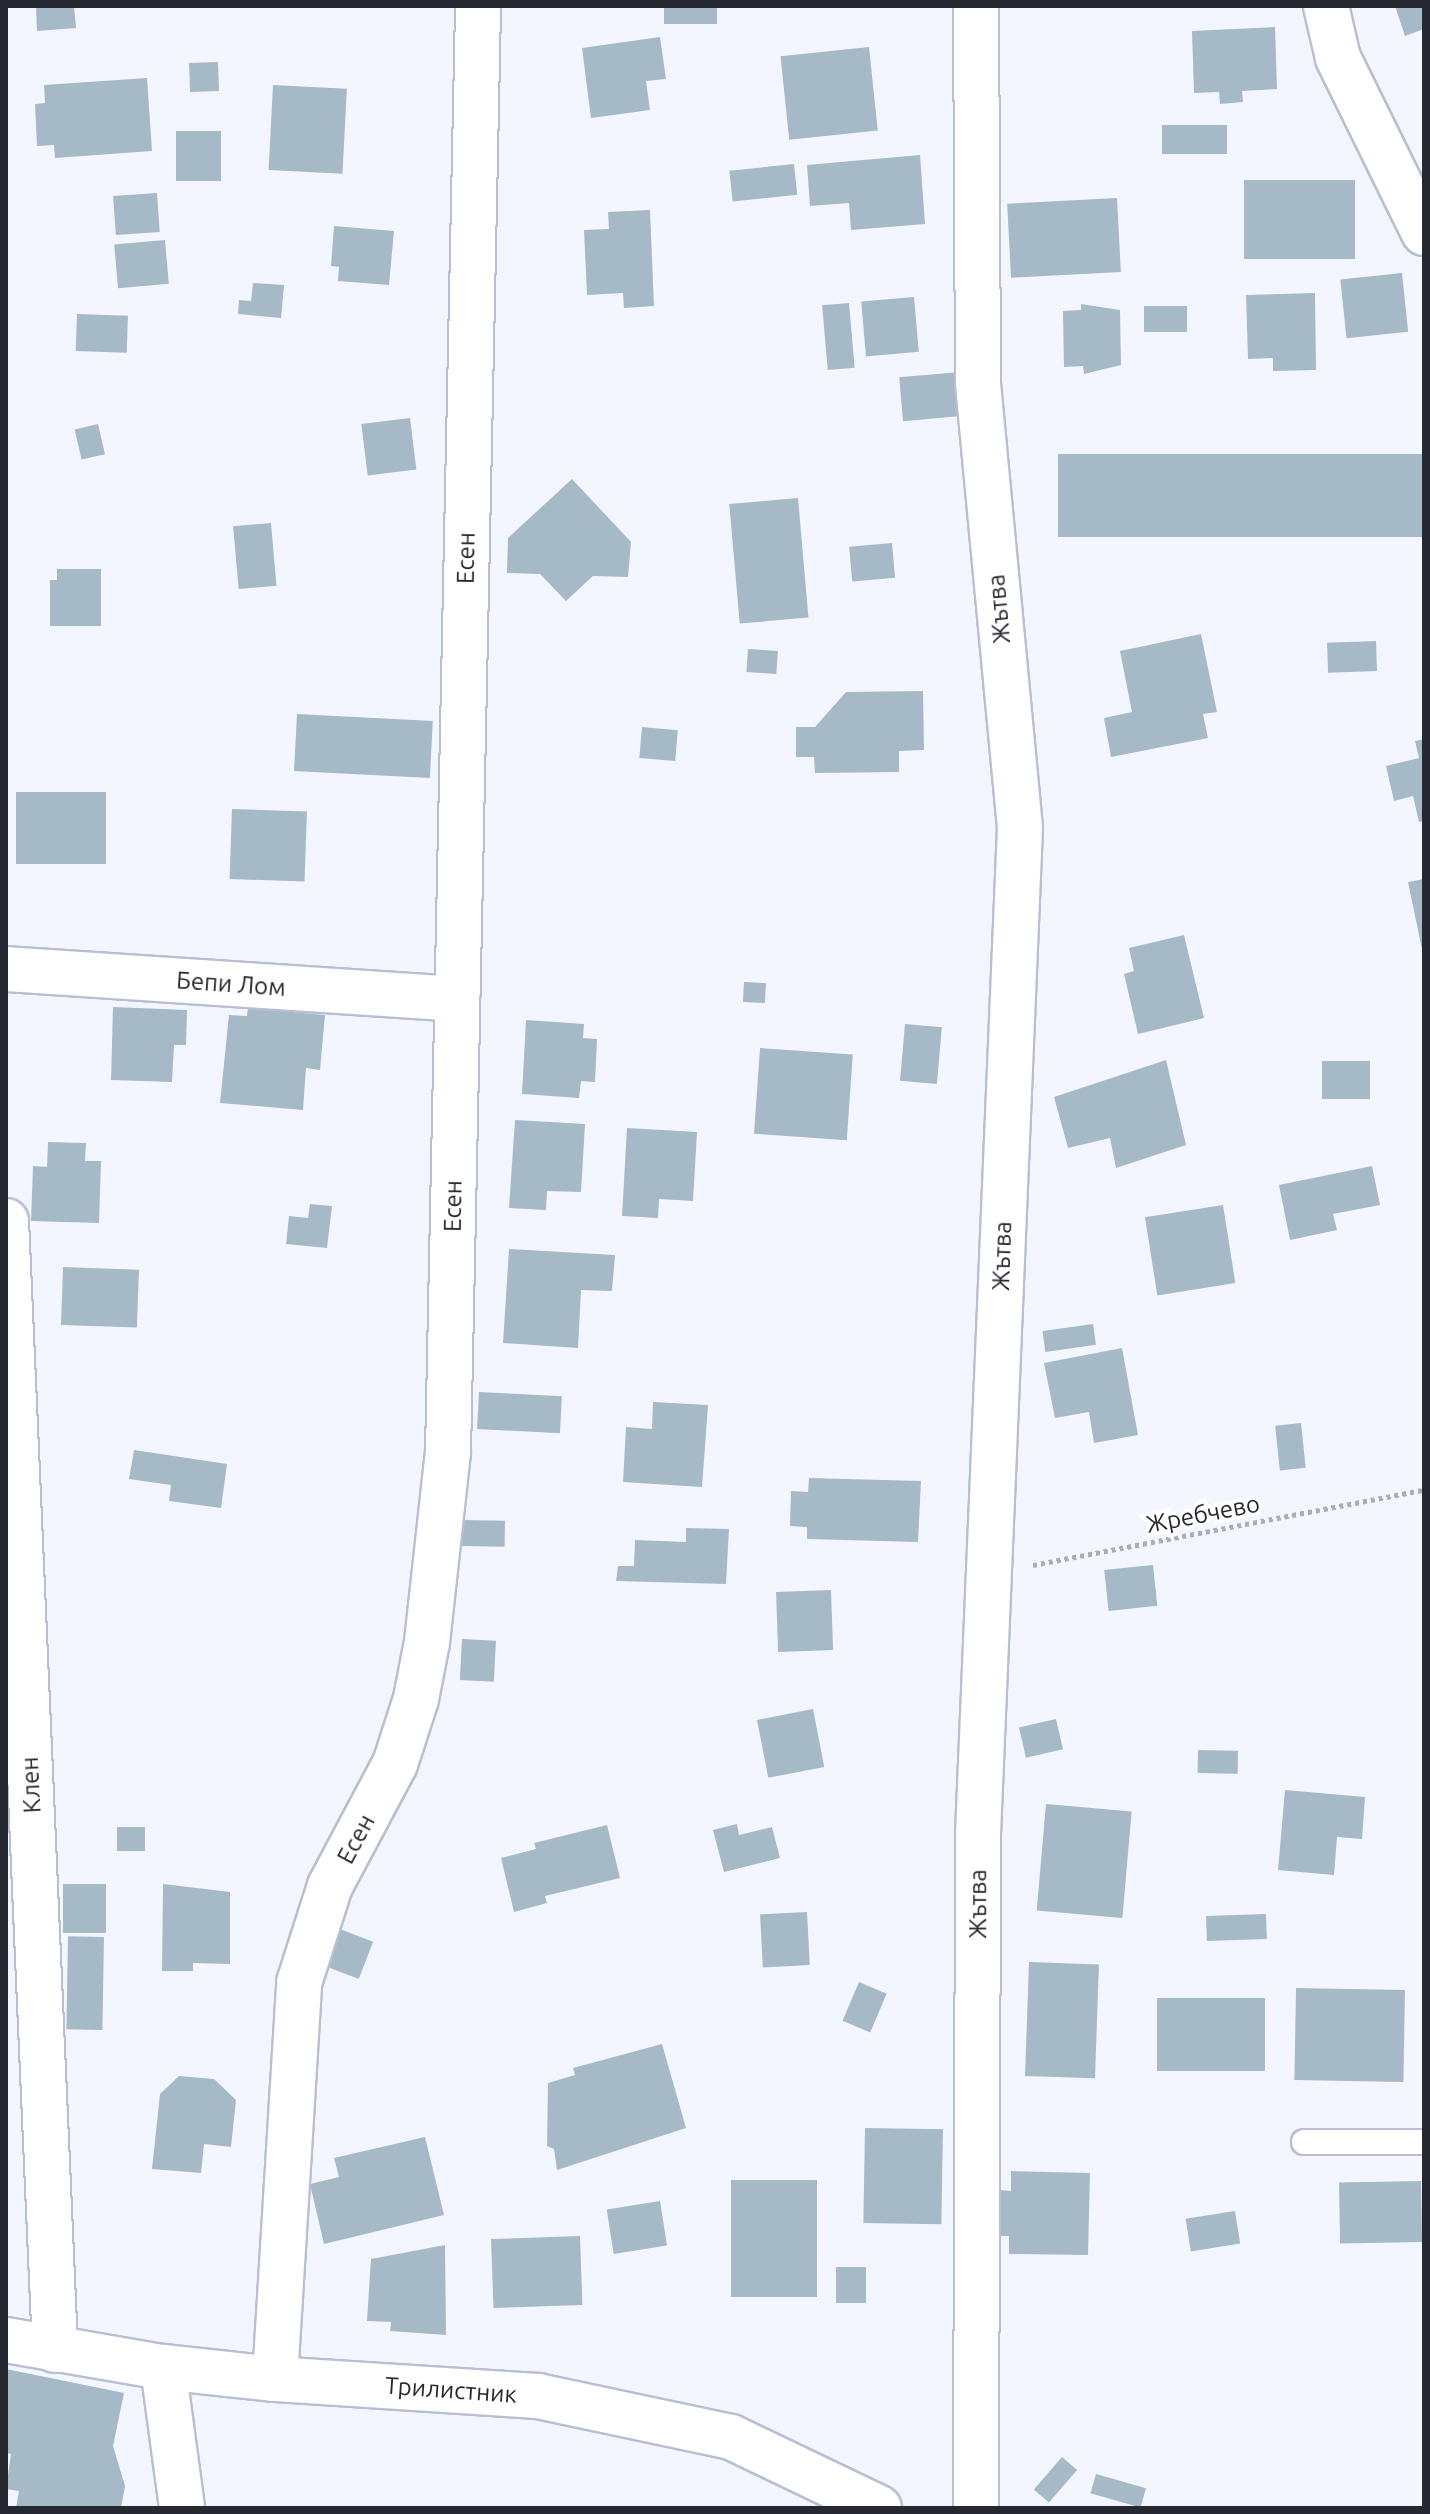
<!DOCTYPE html>
<meta charset="utf-8">
<style>
body{margin:0}
#map{position:relative;width:1430px;height:2514px;overflow:hidden;background:#f3f6ff;font-family:Ubuntu,sans-serif}
div>[style]{position:absolute}
[style*='--x']{left:calc(var(--x)*1px);top:calc(var(--y)*1px);width:calc(var(--w)*1px);rotate:calc(var(--a)*1deg)}
.building>*{inset:0;background:#a5b9c6;transform-origin:0 0}
.path>*{height:5px;margin-top:-2.5px;transform-origin:0;background:repeating-linear-gradient(90deg,#abaeb6 0 4px,transparent 0 8px)}
.roads{filter:drop-shadow(2px 0 #b8bfd3) drop-shadow(-2px 0 #b8bfd3) drop-shadow(0 2px #b8bfd3) drop-shadow(0 -2px #b8bfd3)}
.lane>*{height:24px;margin:-12px;padding:0 12px;transform-origin:12px;border-radius:12px;background:#fff}
.street>*{height:44px;margin:-22px;padding:0 22px;transform-origin:22px;border-radius:22px;background:#fff}
span{translate:-50% -50%;white-space:nowrap;text-align:center;line-height:1.15;-webkit-text-stroke:8px #fff;paint-order:stroke}
.street-label{font-size:24px;color:#262830}
.frame{position:absolute;inset:0;border:8px solid #262830;pointer-events:none}
</style>
<div id="map">
<div class="building">
<i style="clip-path:polygon(36px 6px,74px 6px,76px 28px,37px 31px)"></i>
<i style="left:664px;top:6px;width:53px;height:18px"></i>
<i style="clip-path:polygon(1395px 6px,1424px 6px,1424px 29px,1405px 36px)"></i>
<i style="clip-path:polygon(1275px 27px,1277px 89px,1242px 91px,1243px 102px,1220px 104px,1219px 92px,1194px 93px,1192px 31px)"></i>
<i style="clip-path:polygon(660px 37px,666px 79px,646px 81px,650px 110px,591px 118px,582px 48px)"></i>
<i style="left:869px;top:47px;width:84px;height:89px;rotate:84deg"></i>
<i style="left:218px;top:62px;width:29px;height:29px;rotate:88deg"></i>
<i style="clip-path:polygon(147px 78px,152px 151px,55px 158px,54px 145px,37px 146px,35px 104px,45px 103px,44px 85px)"></i>
<i style="left:273px;top:85px;width:74px;height:85px;rotate:3deg"></i>
<i style="left:1162px;top:125px;width:65px;height:29px"></i>
<i style="left:176px;top:131px;width:45px;height:50px"></i>
<i style="clip-path:polygon(920px 155px,925px 224px,851px 230px,849px 203px,810px 206px,807px 165px)"></i>
<i style="left:794px;top:164px;width:31px;height:65px;rotate:84deg"></i>
<i style="left:1355px;top:180px;width:79px;height:111px;rotate:90deg"></i>
<i style="left:157px;top:193px;width:39px;height:44px;rotate:86deg"></i>
<i style="left:1117px;top:198px;width:74px;height:110px;rotate:87deg"></i>
<i style="clip-path:polygon(650px 210px,654px 306px,624px 308px,623px 293px,587px 295px,584px 230px,609px 229px,608px 212px)"></i>
<i style="clip-path:polygon(334px 226px,394px 231px,389px 285px,338px 281px,339px 267px,331px 266px)"></i>
<i style="left:165px;top:240px;width:44px;height:51px;rotate:85deg"></i>
<i style="left:1402px;top:273px;width:59px;height:62px;rotate:84deg"></i>
<i style="clip-path:polygon(253px 283px,284px 285px,281px 318px,238px 314px,239px 300px,251px 301px)"></i>
<i style="clip-path:polygon(1315px 293px,1316px 370px,1273px 371px,1273px 358px,1248px 359px,1246px 295px)"></i>
<i style="left:914px;top:297px;width:55px;height:53px;rotate:85deg"></i>
<i style="left:849px;top:303px;width:65px;height:27px;rotate:85deg"></i>
<i style="clip-path:polygon(1081px 304px,1120px 310px,1121px 365px,1084px 374px,1083px 366px,1064px 367px,1063px 311px,1081px 310px)"></i>
<i style="left:1187px;top:306px;width:26px;height:43px;rotate:90deg"></i>
<i style="left:77px;top:314px;width:51px;height:37px;rotate:2deg"></i>
<i style="left:960px;top:372px;width:44px;height:61px;rotate:85deg"></i>
<i style="left:410px;top:418px;width:52px;height:49px;rotate:83deg"></i>
<i style="left:98px;top:424px;width:31px;height:24px;rotate:77deg"></i>
<i style="left:1424px;top:454px;width:83px;height:366px;rotate:90deg"></i>
<i style="clip-path:polygon(572px 479px,631px 542px,628px 577px,593px 576px,566px 601px,540px 574px,507px 573px,508px 538px)"></i>
<i style="left:798px;top:498px;width:120px;height:69px;rotate:85deg"></i>
<i style="left:271px;top:523px;width:63px;height:38px;rotate:85deg"></i>
<i style="left:892px;top:543px;width:35px;height:43px;rotate:85deg"></i>
<i style="clip-path:polygon(57px 569px,101px 569px,101px 626px,50px 626px,50px 580px,57px 580px)"></i>
<i style="clip-path:polygon(1201px 634px,1217px 712px,1203px 714px,1208px 738px,1111px 757px,1104px 718px,1132px 712px,1120px 651px)"></i>
<i style="left:1376px;top:641px;width:30px;height:49px;rotate:88deg"></i>
<i style="left:748px;top:649px;width:30px;height:23px;rotate:4deg"></i>
<i style="clip-path:polygon(923px 691px,924px 750px,899px 751px,899px 772px,815px 773px,814px 757px,796px 757px,796px 727px,815px 727px,846px 692px)"></i>
<i style="left:297px;top:714px;width:136px;height:57px;rotate:3deg"></i>
<i style="left:642px;top:727px;width:36px;height:31px;rotate:5deg"></i>
<i style="clip-path:polygon(1424px 739px,1424px 821px,1419px 822px,1413px 796px,1394px 801px,1386px 766px,1419px 758px,1415px 741px)"></i>
<i style="left:106px;top:792px;width:72px;height:90px;rotate:90deg"></i>
<i style="left:232px;top:809px;width:75px;height:70px;rotate:2deg"></i>
<i style="clip-path:polygon(1424px 879px,1424px 954px,1423px 954px,1408px 882px)"></i>
<i style="clip-path:polygon(1184px 935px,1204px 1018px,1138px 1034px,1124px 974px,1134px 971px,1129px 948px)"></i>
<i style="left:744px;top:982px;width:22px;height:20px;rotate:3deg"></i>
<i style="clip-path:polygon(113px 1007px,187px 1010px,186px 1045px,174px 1045px,172px 1082px,111px 1080px)"></i>
<i style="clip-path:polygon(248px 1008px,325px 1015px,320px 1070px,306px 1068px,303px 1110px,220px 1103px,229px 1015px,247px 1016px)"></i>
<i style="clip-path:polygon(526px 1020px,584px 1024px,583px 1038px,597px 1039px,595px 1082px,581px 1081px,579px 1098px,522px 1094px)"></i>
<i style="left:905px;top:1024px;width:37px;height:57px;rotate:5deg"></i>
<i style="left:760px;top:1048px;width:93px;height:86px;rotate:4deg"></i>
<i style="clip-path:polygon(1166px 1060px,1186px 1145px,1116px 1168px,1110px 1138px,1068px 1148px,1054px 1097px)"></i>
<i style="left:1322px;top:1061px;width:48px;height:38px"></i>
<i style="clip-path:polygon(515px 1120px,585px 1124px,581px 1192px,547px 1191px,546px 1210px,509px 1208px)"></i>
<i style="clip-path:polygon(627px 1128px,697px 1132px,693px 1201px,659px 1199px,658px 1218px,622px 1216px)"></i>
<i style="clip-path:polygon(48px 1142px,86px 1143px,85px 1161px,101px 1161px,99px 1223px,31px 1221px,33px 1166px,47px 1167px)"></i>
<i style="clip-path:polygon(1372px 1166px,1380px 1205px,1333px 1214px,1337px 1230px,1290px 1240px,1279px 1185px)"></i>
<i style="clip-path:polygon(310px 1204px,332px 1206px,327px 1248px,286px 1244px,289px 1216px,308px 1218px)"></i>
<i style="left:1223px;top:1205px;width:79px;height:79px;rotate:81deg"></i>
<i style="clip-path:polygon(509px 1249px,615px 1255px,612px 1291px,581px 1290px,578px 1348px,503px 1343px)"></i>
<i style="left:63px;top:1267px;width:76px;height:58px;rotate:2deg"></i>
<i style="left:1093px;top:1324px;width:21px;height:51px;rotate:82deg"></i>
<i style="clip-path:polygon(1122px 1348px,1138px 1435px,1094px 1443px,1089px 1412px,1055px 1418px,1044px 1363px)"></i>
<i style="left:479px;top:1392px;width:83px;height:37px;rotate:3deg"></i>
<i style="clip-path:polygon(653px 1402px,708px 1405px,702px 1487px,623px 1482px,626px 1427px,652px 1429px)"></i>
<i style="left:1301px;top:1423px;width:45px;height:26px;rotate:84deg"></i>
<i style="clip-path:polygon(134px 1450px,227px 1464px,221px 1508px,169px 1501px,171px 1485px,129px 1479px)"></i>
<i style="clip-path:polygon(809px 1478px,921px 1481px,918px 1542px,807px 1539px,807px 1527px,790px 1526px,791px 1491px,808px 1492px)"></i>
<i style="left:461px;top:1520px;width:44px;height:26px;rotate:1deg"></i>
<i style="clip-path:polygon(686px 1528px,729px 1529px,726px 1584px,616px 1581px,618px 1566px,634px 1566px,635px 1540px,686px 1542px)"></i>
<i style="left:1153px;top:1565px;width:41px;height:49px;rotate:84deg"></i>
<i style="left:831px;top:1590px;width:60px;height:55px;rotate:88deg"></i>
<i style="left:462px;top:1639px;width:34px;height:41px;rotate:3deg"></i>
<i style="left:813px;top:1709px;width:59px;height:57px;rotate:79deg"></i>
<i style="left:1056px;top:1719px;width:31px;height:38px;rotate:77deg"></i>
<i style="left:1198px;top:1750px;width:40px;height:23px;rotate:1deg"></i>
<i style="clip-path:polygon(1285px 1790px,1365px 1797px,1362px 1839px,1337px 1837px,1334px 1875px,1278px 1870px)"></i>
<i style="left:1046px;top:1804px;width:86px;height:107px;rotate:5deg"></i>
<i style="clip-path:polygon(737px 1824px,739px 1835px,772px 1827px,780px 1858px,724px 1872px,713px 1830px)"></i>
<i style="clip-path:polygon(607px 1825px,620px 1878px,545px 1896px,547px 1903px,514px 1912px,501px 1858px,536px 1849px,534px 1843px)"></i>
<i style="left:117px;top:1827px;width:28px;height:24px"></i>
<i style="left:63px;top:1884px;width:43px;height:49px"></i>
<i style="clip-path:polygon(163px 1884px,230px 1892px,230px 1964px,193px 1963px,193px 1971px,162px 1971px)"></i>
<i style="left:807px;top:1912px;width:53px;height:47px;rotate:87deg"></i>
<i style="left:1266px;top:1914px;width:25px;height:60px;rotate:88deg"></i>
<i style="left:332px;top:1926px;width:44px;height:40px;rotate:21deg"></i>
<i style="left:104px;top:1937px;width:93px;height:36px;rotate:91deg"></i>
<i style="left:1029px;top:1962px;width:70px;height:114px;rotate:2deg"></i>
<i style="left:859px;top:1982px;width:30px;height:42px;rotate:23deg"></i>
<i style="left:1296px;top:1988px;width:109px;height:92px;rotate:1deg"></i>
<i style="left:1265px;top:1998px;width:73px;height:108px;rotate:90deg"></i>
<i style="clip-path:polygon(662px 2044px,686px 2128px,557px 2170px,554px 2149px,547px 2146px,548px 2083px,575px 2075px,573px 2068px)"></i>
<i style="clip-path:polygon(179px 2076px,214px 2079px,236px 2100px,231px 2147px,204px 2144px,201px 2173px,152px 2169px,160px 2094px)"></i>
<i style="left:865px;top:2128px;width:78px;height:95px;rotate:1deg"></i>
<i style="clip-path:polygon(425px 2137px,444px 2215px,324px 2244px,310px 2184px,339px 2177px,334px 2158px)"></i>
<i style="clip-path:polygon(1011px 2171px,1090px 2173px,1088px 2255px,1009px 2254px,1009px 2236px,1000px 2236px,1000px 2190px,1011px 2191px)"></i>
<i style="left:731px;top:2180px;width:86px;height:117px"></i>
<i style="left:1421px;top:2181px;width:61px;height:82px;rotate:89deg"></i>
<i style="left:660px;top:2201px;width:45px;height:54px;rotate:81deg"></i>
<i style="left:1235px;top:2211px;width:33px;height:50px;rotate:81deg"></i>
<i style="left:580px;top:2236px;width:69px;height:89px;rotate:88deg"></i>
<i style="clip-path:polygon(445px 2245px,446px 2335px,390px 2331px,391px 2322px,367px 2321px,371px 2259px)"></i>
<i style="left:866px;top:2267px;width:36px;height:30px;rotate:90deg"></i>
<i style="clip-path:polygon(6px 2369px,124px 2393px,113px 2446px,125px 2486px,121px 2508px,16px 2508px,19px 2491px,6px 2489px,11px 2454px,6px 2453px)"></i>
<i style="left:1062px;top:2457px;width:20px;height:43px;rotate:41deg"></i>
<i style="left:1096px;top:2474px;width:52px;height:20px;rotate:16deg"></i>
</div>
<div class="path">
<i style="--x:1033;--y:1565;--w:398;--a:-10.9"></i>
</div>
<div class="roads">
<div class="lane">
<i style="--x:1304;--y:2142;--w:120;--a:0"></i>
</div>
<div class="street">
<i style="--x:1326;--y:6;--w:53;--a:77"></i>
<i style="--x:1338;--y:58;--w:195;--a:63.8"></i>
<i style="--x:6;--y:969;--w:452;--a:3.8"></i>
<i style="--x:6;--y:1221;--w:1130;--a:87.51"></i>
<i style="--x:6;--y:2340;--w:159;--a:9.8"></i>
<i style="--x:163;--y:2367;--w:113;--a:6.1"></i>
<i style="--x:275;--y:2379;--w:264;--a:3.7"></i>
<i style="--x:538;--y:2396;--w:197;--a:12"></i>
<i style="--x:731;--y:2437;--w:164;--a:25.6"></i>
<i style="--x:163;--y:2367;--w:142;--a:82.3"></i>
<i style="--x:275;--y:2379;--w:397;--a:-86.5"></i>
<i style="--x:299;--y:1983;--w:102;--a:-72.3"></i>
<i style="--x:330;--y:1886;--w:138;--a:-62"></i>
<i style="--x:395;--y:1764;--w:68;--a:-72.1"></i>
<i style="--x:416;--y:1699;--w:58;--a:-79.1"></i>
<i style="--x:427;--y:1642;--w:190;--a:-83.7"></i>
<i style="--x:448;--y:1453;--w:1447;--a:-88.81"></i>
<i style="--x:976;--y:2508;--w:674;--a:-89.83"></i>
<i style="--x:978;--y:1834;--w:1007;--a:-87.61"></i>
<i style="--x:1020;--y:828;--w:447;--a:-95.4"></i>
<i style="--x:978;--y:383;--w:377;--a:-90.3"></i>
</div>
</div>
<div class="street-label">
<span style="left:466px;top:558px;rotate:-89deg">Есен</span>
<span style="left:999px;top:609px;rotate:-95deg">Жътва</span>
<span style="left:231px;top:984px;rotate:4deg">Бепи Лом</span>
<span style="left:453px;top:1206px;rotate:-89deg">Есен</span>
<span style="left:1002px;top:1256px;rotate:-88deg">Жътва</span>
<span style="left:1203px;top:1514px;rotate:-11deg">Жребчево</span>
<span style="left:31px;top:1785px;rotate:-93deg">Клен</span>
<span style="left:356px;top:1839px;rotate:-62deg">Есен</span>
<span style="left:978px;top:1904px;rotate:-90deg">Жътва</span>
<span style="left:451px;top:2390px;rotate:4deg">Трилистник</span>
</div>
<div class="frame"></div>
</div>
